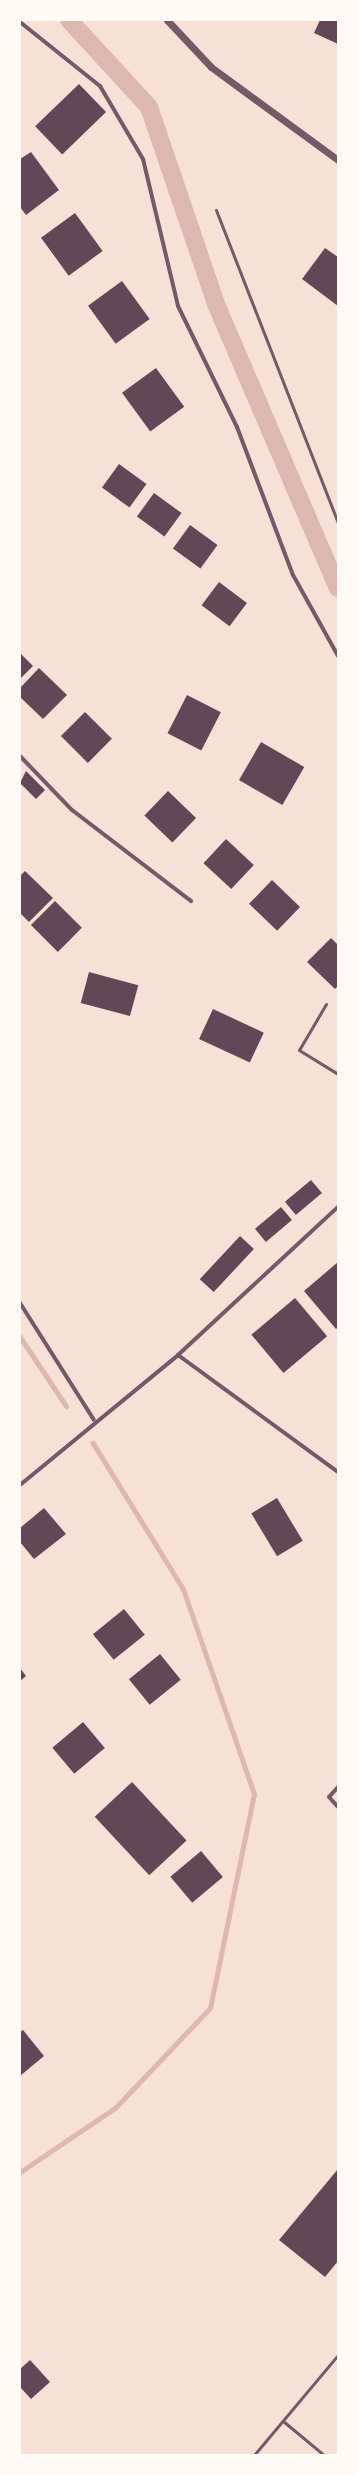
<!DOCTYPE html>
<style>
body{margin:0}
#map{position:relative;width:358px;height:2475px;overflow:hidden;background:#f7e1d7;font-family:"PT Sans Narrow",sans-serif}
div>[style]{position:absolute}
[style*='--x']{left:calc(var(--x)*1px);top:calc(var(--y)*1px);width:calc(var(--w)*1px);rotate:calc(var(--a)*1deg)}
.stream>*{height:5px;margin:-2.5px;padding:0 2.5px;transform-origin:2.5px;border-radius:2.5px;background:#dcb8b0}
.canal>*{height:18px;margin:-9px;padding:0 9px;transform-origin:9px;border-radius:9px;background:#dcb8b0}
.building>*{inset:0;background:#644757;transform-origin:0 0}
.service>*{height:3px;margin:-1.5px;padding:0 1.5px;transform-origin:1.5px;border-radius:1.5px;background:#755966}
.minor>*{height:4px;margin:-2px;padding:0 2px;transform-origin:2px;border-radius:2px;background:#755966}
.tertiary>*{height:7px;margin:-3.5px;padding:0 3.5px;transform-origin:3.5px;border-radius:3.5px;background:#755966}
span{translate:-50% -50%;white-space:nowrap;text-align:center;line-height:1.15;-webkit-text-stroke:4px #fffaf5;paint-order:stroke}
.frame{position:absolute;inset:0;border:21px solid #fffaf5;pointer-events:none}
</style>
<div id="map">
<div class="stream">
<i style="--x:20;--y:1337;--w:83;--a:56.3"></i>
<i style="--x:20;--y:2172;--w:115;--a:-34"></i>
<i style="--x:115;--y:2108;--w:138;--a:-46.5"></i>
<i style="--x:210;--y:2008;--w:218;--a:-78.4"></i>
<i style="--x:254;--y:1794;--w:217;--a:-109.1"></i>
<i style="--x:183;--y:1589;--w:172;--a:-121.7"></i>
</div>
<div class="canal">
<i style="--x:69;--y:20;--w:118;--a:47.4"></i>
<i style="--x:149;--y:107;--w:208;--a:71.2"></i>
<i style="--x:216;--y:304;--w:309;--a:66.8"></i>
</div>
<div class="building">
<i style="clip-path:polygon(320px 20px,338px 20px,338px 44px,314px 33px)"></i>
<i style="left:79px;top:84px;width:39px;height:61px;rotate:46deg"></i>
<i style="clip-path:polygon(31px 152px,59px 190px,26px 215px,20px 207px,20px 159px)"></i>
<i style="left:75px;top:213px;width:47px;height:42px;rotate:54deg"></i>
<i style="clip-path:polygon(325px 248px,338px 257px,338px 306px,302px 279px)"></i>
<i style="left:122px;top:281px;width:47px;height:42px;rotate:54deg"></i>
<i style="left:156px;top:368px;width:48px;height:42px;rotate:54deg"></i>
<i style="left:119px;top:464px;width:34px;height:29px;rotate:36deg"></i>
<i style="left:154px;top:493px;width:34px;height:29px;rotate:36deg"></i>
<i style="left:190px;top:525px;width:34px;height:29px;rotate:36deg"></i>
<i style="left:219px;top:582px;width:35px;height:29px;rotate:37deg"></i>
<i style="clip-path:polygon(20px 653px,33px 666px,20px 679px)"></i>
<i style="clip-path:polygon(39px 668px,67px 695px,43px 719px,20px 697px,20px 688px)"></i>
<i style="left:187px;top:695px;width:38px;height:43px;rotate:27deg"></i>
<i style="left:85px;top:712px;width:38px;height:34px;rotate:45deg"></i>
<i style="left:261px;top:742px;width:50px;height:44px;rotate:30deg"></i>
<i style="clip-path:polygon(26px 771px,45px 790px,36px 799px,20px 783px)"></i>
<i style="left:168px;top:791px;width:39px;height:34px;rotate:44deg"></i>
<i style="left:226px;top:839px;width:38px;height:33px;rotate:43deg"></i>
<i style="clip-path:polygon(25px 871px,53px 898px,29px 922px,20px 913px,20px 876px)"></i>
<i style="left:272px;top:880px;width:39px;height:33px;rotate:44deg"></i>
<i style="left:55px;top:901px;width:38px;height:34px;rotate:45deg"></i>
<i style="clip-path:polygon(331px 938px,338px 945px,338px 986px,335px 989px,307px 962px)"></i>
<i style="left:89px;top:972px;width:51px;height:32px;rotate:15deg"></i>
<i style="left:213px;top:1009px;width:56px;height:33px;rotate:25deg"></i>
<i style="left:311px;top:1180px;width:17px;height:34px;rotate:50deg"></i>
<i style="left:281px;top:1207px;width:17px;height:34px;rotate:50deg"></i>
<i style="left:240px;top:1236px;width:19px;height:59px;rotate:43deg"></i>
<i style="clip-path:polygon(338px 1262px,338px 1327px,336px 1329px,304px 1291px)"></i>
<i style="left:295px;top:1298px;width:50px;height:57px;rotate:50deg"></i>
<i style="left:277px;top:1498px;width:50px;height:30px;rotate:59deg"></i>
<i style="clip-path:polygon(44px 1508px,66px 1534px,34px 1559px,20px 1542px,20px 1528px)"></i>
<i style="left:124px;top:1609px;width:33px;height:40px;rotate:51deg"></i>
<i style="left:160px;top:1654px;width:33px;height:40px;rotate:51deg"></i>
<i style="clip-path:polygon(20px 1668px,26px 1676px,20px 1681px)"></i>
<i style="left:83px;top:1722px;width:34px;height:40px;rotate:50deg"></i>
<i style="left:132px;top:1782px;width:80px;height:51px;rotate:47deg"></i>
<i style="left:201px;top:1851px;width:34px;height:40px;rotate:50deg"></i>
<i style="clip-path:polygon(23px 2030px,44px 2056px,20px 2076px,20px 2032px)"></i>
<i style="clip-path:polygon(338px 2169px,338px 2261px,325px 2277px,279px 2240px)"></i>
<i style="clip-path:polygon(30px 2360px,50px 2382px,31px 2399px,20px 2387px,20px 2369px)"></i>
</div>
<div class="service">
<i style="--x:216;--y:210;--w:336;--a:68.7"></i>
<i style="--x:326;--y:1004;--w:53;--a:120.4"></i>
<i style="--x:299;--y:1050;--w:46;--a:31.6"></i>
<i style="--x:283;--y:2421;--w:53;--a:39.7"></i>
<i style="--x:254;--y:2455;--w:131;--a:-50"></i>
</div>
<div class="minor">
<i style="--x:20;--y:22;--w:102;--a:38.7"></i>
<i style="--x:100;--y:86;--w:85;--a:59.5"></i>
<i style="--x:143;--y:159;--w:151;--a:76.6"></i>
<i style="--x:178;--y:306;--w:135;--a:64"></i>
<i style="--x:237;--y:427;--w:158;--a:69.3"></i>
<i style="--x:293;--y:575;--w:93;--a:60.9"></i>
<i style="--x:20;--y:756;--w:75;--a:46.1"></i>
<i style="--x:72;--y:810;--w:150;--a:37.4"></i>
<i style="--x:20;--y:1303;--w:138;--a:57.7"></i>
<i style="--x:178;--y:1355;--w:198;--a:36.2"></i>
<i style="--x:20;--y:1485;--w:205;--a:-39.4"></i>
<i style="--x:178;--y:1355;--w:218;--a:-42.8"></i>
<i style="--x:338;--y:1787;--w:13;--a:132"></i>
<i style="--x:329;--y:1797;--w:13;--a:48"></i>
</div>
<div class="tertiary">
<i style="--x:167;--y:20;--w:64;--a:46.9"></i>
<i style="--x:211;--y:67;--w:157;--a:36.2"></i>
</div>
<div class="frame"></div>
</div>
